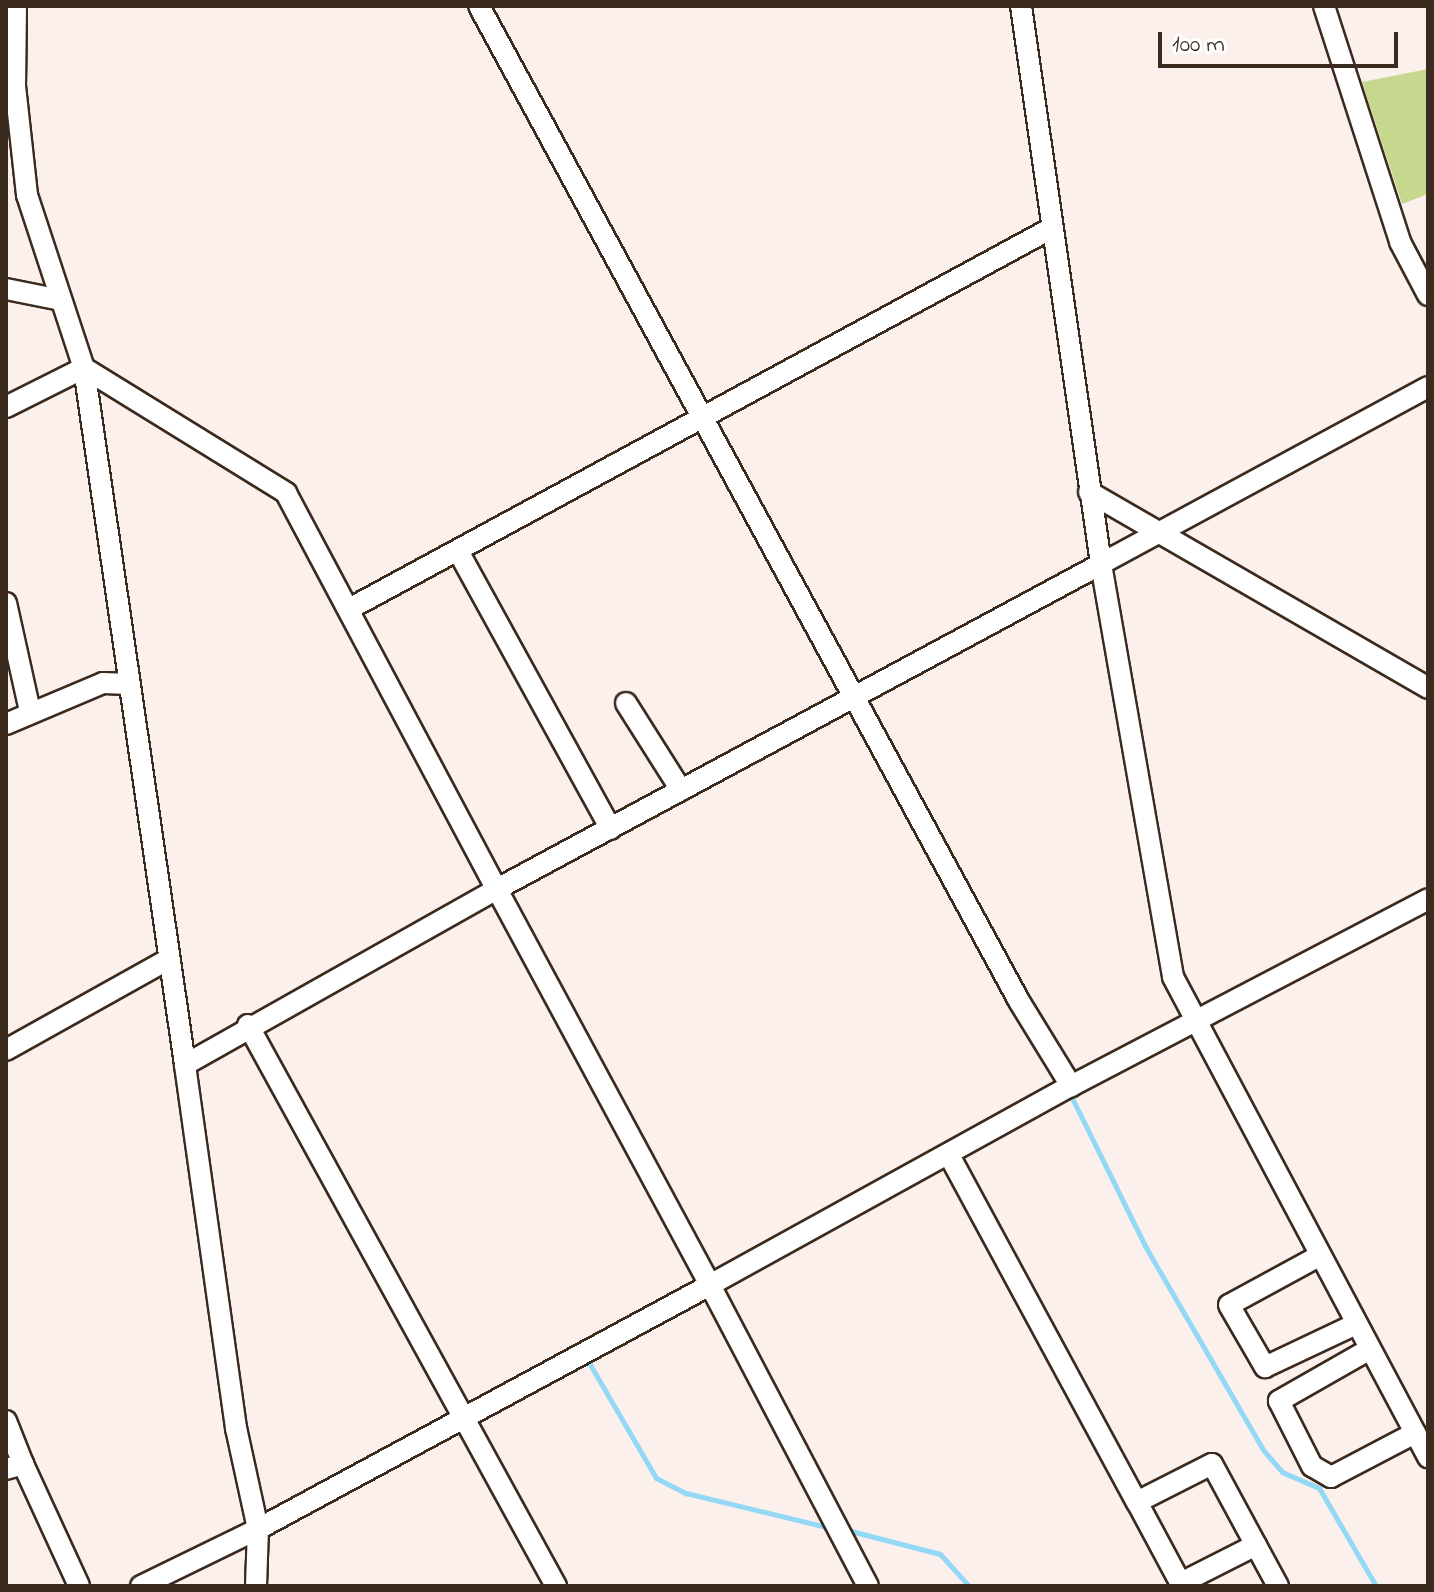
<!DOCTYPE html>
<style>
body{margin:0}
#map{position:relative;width:1434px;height:1592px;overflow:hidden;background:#fcf0ed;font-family:"Indie Flower",sans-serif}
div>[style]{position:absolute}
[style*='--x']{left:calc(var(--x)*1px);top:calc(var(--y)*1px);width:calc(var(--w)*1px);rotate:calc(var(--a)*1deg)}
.green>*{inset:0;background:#c6d88d}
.stream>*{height:5px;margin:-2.5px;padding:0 2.5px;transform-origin:2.5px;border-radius:2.5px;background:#93d8f5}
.roads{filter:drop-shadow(2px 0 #3b2a1e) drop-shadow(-2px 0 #3b2a1e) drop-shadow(0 2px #3b2a1e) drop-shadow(0 -2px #3b2a1e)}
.minor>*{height:20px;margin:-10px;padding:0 10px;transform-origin:10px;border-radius:10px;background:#fff}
span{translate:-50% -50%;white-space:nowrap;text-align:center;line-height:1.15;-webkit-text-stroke:6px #fff;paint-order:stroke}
.frame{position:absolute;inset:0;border:8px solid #3b2a1e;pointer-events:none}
.scale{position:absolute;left:1158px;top:32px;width:240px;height:36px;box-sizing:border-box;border:4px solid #3b2a1e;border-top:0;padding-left:10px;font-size:24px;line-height:28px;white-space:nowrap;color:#3b2a1e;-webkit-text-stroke:6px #fff;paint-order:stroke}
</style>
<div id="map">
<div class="green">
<i style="clip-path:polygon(1428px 69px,1428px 194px,1402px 204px,1362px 82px)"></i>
</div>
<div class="stream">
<i style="--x:1072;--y:1098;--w:165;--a:63.7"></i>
<i style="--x:1145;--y:1246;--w:237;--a:59.9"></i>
<i style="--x:1264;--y:1451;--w:28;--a:49"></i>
<i style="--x:1282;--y:1472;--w:40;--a:23.4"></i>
<i style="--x:1319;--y:1488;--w:113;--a:59.8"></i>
<i style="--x:588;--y:1361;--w:135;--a:59.8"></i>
<i style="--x:656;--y:1478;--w:34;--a:27"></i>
<i style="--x:686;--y:1493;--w:149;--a:13.6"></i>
<i style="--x:847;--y:1530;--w:96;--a:14.5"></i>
<i style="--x:940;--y:1554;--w:43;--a:47.8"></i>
</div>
<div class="roads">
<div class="minor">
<i style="--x:16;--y:6;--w:80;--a:90.7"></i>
<i style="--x:15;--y:86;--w:110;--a:83.7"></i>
<i style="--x:27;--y:195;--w:182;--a:71.8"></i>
<i style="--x:84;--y:368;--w:704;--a:81.75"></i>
<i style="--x:479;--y:6;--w:1132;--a:61.51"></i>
<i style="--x:1019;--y:1001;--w:100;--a:58.5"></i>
<i style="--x:1324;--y:6;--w:248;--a:72.1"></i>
<i style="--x:1400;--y:242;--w:60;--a:62.2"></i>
<i style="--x:6;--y:289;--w:56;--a:11.3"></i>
<i style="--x:1428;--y:387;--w:372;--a:151.6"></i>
<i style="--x:1101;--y:564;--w:419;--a:80.1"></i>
<i style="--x:1173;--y:977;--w:544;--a:62.02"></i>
<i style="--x:6;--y:407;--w:87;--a:-26.6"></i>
<i style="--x:84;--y:368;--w:238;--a:31.7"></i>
<i style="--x:286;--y:493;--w:449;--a:62"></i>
<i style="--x:497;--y:889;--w:358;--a:150.6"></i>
<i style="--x:185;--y:1065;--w:367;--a:82"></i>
<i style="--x:236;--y:1428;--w:103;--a:77.7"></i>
<i style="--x:258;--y:1529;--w:57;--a:92"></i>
<i style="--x:1089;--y:492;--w:392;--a:30"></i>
<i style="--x:458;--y:551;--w:317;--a:61.2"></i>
<i style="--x:6;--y:603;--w:111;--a:77.5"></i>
<i style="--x:349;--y:609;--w:797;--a:-28.46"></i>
<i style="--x:626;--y:703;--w:103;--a:57.7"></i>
<i style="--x:6;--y:724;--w:105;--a:-22.9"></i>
<i style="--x:103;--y:683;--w:26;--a:2"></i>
<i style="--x:248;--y:1025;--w:640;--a:61.23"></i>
<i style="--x:6;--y:1050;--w:184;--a:-29.2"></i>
<i style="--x:949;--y:1155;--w:395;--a:61.6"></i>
<i style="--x:1137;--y:1502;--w:84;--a:-26.9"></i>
<i style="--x:1212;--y:1464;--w:139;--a:61.6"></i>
<i style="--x:1319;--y:1256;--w:102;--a:151.4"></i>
<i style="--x:1229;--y:1305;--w:72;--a:59.9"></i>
<i style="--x:1265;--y:1367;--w:101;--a:-25.3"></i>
<i style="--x:1370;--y:1349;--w:105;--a:150.3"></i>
<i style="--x:1279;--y:1401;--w:73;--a:63.1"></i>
<i style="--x:1312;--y:1466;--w:22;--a:30"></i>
<i style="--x:1331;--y:1477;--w:95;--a:-27.6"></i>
<i style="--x:6;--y:1421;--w:46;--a:68.4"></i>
<i style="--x:6;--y:1469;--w:18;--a:-16"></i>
<i style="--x:23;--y:1464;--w:134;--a:65.3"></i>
<i style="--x:1137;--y:1502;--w:95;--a:61.8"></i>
<i style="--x:1181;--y:1583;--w:84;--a:-26.9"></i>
<i style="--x:141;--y:1586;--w:130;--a:-26"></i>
<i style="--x:258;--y:1529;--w:514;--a:-28.36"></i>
<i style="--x:710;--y:1285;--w:450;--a:-118.3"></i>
<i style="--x:497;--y:889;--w:686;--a:-28.28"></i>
<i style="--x:1101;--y:564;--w:564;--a:-98.16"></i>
<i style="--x:868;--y:1586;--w:340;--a:-117.7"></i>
<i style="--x:710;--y:1285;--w:412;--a:-28.9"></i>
<i style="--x:1071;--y:1086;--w:403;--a:-27.6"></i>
</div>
</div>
<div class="frame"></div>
<div class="scale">100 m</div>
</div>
